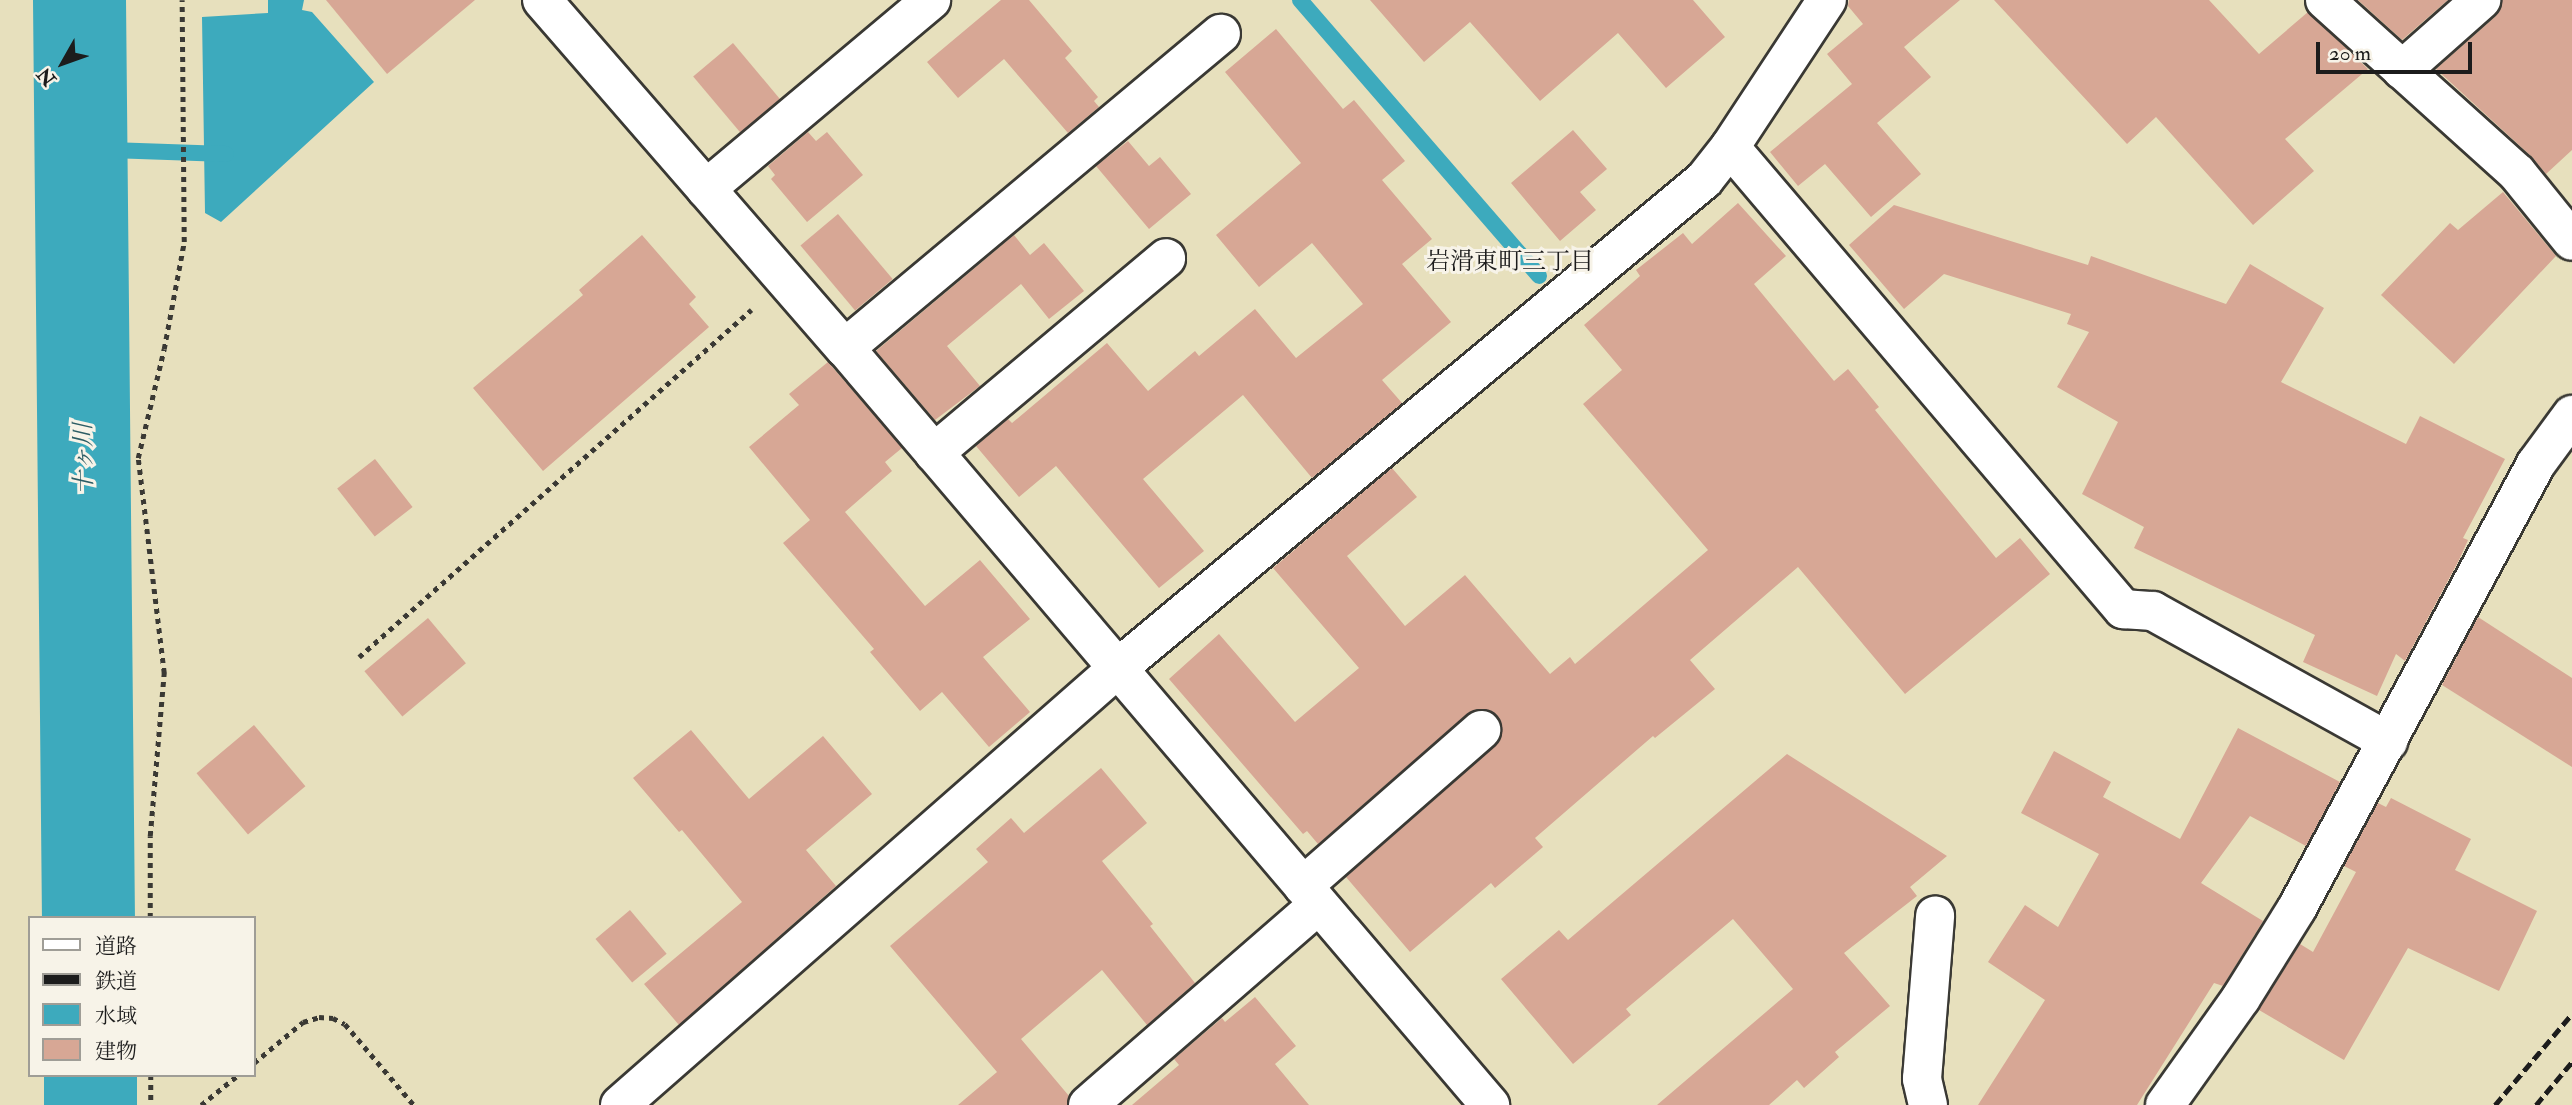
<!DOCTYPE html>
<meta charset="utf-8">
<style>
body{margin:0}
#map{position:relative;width:2572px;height:1105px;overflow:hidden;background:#e7e0bd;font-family:"IM FELL Double Pica","Noto Serif JP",serif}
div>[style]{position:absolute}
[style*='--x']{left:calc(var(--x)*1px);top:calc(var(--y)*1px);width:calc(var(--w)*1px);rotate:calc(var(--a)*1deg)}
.water>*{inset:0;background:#3daabd}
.stream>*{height:16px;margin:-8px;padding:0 8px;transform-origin:8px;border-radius:8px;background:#3daabd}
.river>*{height:93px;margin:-46.5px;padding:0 46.5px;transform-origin:46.5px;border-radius:46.5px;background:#3daabd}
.building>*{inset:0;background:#d7a795;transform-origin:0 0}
.path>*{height:4.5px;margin-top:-2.25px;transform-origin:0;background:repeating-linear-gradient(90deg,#3a3934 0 5px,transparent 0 10px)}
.roads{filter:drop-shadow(2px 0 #3a3934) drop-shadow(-2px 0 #3a3934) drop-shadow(0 2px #3a3934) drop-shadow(0 -2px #3a3934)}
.minor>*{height:38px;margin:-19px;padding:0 19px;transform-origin:19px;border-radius:19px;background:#fff}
.rail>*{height:5px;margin-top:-2.5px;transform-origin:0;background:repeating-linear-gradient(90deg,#1c1c1c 0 10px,transparent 0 15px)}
span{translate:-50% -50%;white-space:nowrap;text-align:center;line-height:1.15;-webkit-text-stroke:6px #f7f3e8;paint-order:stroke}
.neighbourhood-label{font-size:24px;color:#1c1c1c}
.water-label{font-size:24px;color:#2b5c64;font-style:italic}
.legend{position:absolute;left:28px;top:916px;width:228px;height:161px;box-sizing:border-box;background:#f7f3e8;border:2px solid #9f9d96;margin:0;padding:9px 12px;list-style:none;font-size:21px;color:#1c1c1c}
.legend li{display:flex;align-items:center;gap:14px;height:35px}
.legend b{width:35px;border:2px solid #9f9d96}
.north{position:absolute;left:28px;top:28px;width:70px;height:70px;-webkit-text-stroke:5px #f7f3e8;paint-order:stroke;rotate:230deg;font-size:19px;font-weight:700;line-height:28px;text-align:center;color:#1c1c1c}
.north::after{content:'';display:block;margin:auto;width:24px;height:32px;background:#1c1c1c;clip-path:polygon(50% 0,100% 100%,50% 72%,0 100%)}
.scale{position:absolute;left:2316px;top:42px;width:156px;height:32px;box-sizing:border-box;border:4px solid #1c1c1c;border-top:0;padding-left:9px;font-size:21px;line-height:24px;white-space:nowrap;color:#1c1c1c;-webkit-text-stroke:5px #f7f3e8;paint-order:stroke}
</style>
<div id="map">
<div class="water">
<i style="clip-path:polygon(268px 0,304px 0,302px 10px,312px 12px,374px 82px,221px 222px,205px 213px,202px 17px,268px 13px)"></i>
</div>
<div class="stream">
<i style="--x:1300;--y:0;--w:365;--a:49.1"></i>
<i style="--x:81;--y:149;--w:145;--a:2"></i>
</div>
<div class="river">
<i style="--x:79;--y:0;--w:918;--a:89.44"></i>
<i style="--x:90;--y:1075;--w:30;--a:90"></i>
</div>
<div class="building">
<i style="clip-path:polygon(326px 0,475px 0,387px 74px)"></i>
<i style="clip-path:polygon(1001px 0,1029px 0,1072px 51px,1065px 58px,1098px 97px,1094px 101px,1099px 107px,1068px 133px,1004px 59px,958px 98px,927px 62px)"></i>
<i style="clip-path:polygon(1370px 0,1693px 0,1725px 37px,1666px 88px,1618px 33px,1540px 101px,1470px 22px,1424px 62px)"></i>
<i style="clip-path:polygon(1849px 0,1960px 0,1904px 47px,1931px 77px,1877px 123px,1921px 174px,1871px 217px,1825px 164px,1798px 186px,1770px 152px,1852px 84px,1827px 54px,1863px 24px,1848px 6px)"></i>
<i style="clip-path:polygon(1994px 0,2209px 0,2259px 54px,2308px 12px,2368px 69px,2285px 139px,2314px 171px,2253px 225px,2156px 117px,2127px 144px)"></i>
<i style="clip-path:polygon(2358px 0,2448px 0,2402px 40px)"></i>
<i style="clip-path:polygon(2502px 0,2572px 0,2572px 150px,2546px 174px,2532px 157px,2436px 69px,2496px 16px)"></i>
<i style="clip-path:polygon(1276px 29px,1343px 109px,1354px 100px,1405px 161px,1382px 180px,1432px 239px,1402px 264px,1451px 322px,1382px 380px,1402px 403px,1312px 478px,1243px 395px,1143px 479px,1204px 551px,1159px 588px,1056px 466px,1019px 497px,976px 446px,1008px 419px,1012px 423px,1107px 343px,1148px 391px,1195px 351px,1199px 356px,1255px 309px,1296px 358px,1363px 304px,1312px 243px,1259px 287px,1216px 235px,1301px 163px,1225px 72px)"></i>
<i style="left:733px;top:43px;width:73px;height:52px;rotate:50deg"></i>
<i style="clip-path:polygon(1573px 130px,1607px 169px,1580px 192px,1596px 210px,1560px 241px,1511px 183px)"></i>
<i style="clip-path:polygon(808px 132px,816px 141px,827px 132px,863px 175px,807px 222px,771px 179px,775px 175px,768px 166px)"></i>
<i style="clip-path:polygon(1128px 141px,1149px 166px,1160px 157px,1191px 194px,1149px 229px,1096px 166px)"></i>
<i style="clip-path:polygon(2503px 192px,2556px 256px,2454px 364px,2381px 295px,2450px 223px,2458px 230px)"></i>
<i style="clip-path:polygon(1738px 203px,1786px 256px,1754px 284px,1834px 381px,1848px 369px,1879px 407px,1875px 410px,1996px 558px,2020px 538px,2050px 574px,1905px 694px,1798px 567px,1690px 660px,1715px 689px,1655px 738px,1653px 736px,1535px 838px,1543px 847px,1495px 888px,1491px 883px,1410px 952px,1346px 877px,1495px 746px,1501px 738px,1502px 726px,1497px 715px,1489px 710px,1477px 709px,1467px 714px,1318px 844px,1307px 831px,1303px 834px,1169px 679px,1219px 634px,1295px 722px,1359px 668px,1273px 568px,1392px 468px,1417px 497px,1347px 556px,1405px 626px,1465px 575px,1550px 674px,1570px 657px,1575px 664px,1708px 550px,1583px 404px,1622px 370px,1584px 325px,1640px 276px,1636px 270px,1683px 233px,1692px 244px)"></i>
<i style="clip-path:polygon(1894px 205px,2088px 265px,2091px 256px,2226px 304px,2250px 264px,2324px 308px,2281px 382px,2406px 444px,2420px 416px,2505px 459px,2463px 538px,2468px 540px,2459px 560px,2405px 661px,2396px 654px,2377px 696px,2303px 662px,2315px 635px,2134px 548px,2144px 527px,2082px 494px,2118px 422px,2057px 387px,2089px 332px,2067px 324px,2071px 314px,1944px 274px,1904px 309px,1849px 245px)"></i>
<i style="left:838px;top:214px;width:85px;height:49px;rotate:50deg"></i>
<i style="clip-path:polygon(642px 235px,696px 297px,689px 304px,709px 327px,543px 471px,473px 388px,583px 295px,579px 290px)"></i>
<i style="clip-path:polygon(1014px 235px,1030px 255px,1044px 243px,1084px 291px,1049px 319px,1021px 284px,947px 346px,980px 386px,935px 420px,876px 351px)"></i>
<i style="clip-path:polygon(828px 362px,902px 448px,885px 462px,892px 471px,845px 512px,925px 606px,980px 560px,1030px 619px,983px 657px,1030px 712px,989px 747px,942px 692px,920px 711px,870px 652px,874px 649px,783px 543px,810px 520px,749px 447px,799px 405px,789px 394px)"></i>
<i style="left:375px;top:459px;width:61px;height:48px;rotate:52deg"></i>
<i style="clip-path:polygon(2478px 617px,2572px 678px,2572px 767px,2442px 685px)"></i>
<i style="left:428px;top:618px;width:59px;height:83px;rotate:50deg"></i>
<i style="left:254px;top:725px;width:80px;height:75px;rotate:50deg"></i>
<i style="clip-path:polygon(2238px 728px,2340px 782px,2306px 846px,2250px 816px,2201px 883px,2263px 921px,2223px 986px,2214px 983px,2137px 1105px,1978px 1105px,2045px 1000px,1988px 962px,2025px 905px,2058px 927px,2099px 854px,2021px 813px,2054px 751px,2111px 782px,2103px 797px,2180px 839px)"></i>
<i style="clip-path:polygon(691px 730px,749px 799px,823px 736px,872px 794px,806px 850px,836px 886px,679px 1025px,644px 984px,742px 902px,682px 830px,679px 832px,633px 778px)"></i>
<i style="clip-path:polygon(1787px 754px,1947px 856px,1910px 887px,1917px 896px,1844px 953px,1890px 1006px,1835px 1052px,1839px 1057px,1804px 1088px,1797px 1080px,1769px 1105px,1657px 1105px,1793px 989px,1733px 919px,1626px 1009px,1631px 1015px,1573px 1064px,1501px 979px,1559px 930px,1568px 940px)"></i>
<i style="clip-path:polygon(1101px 768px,1147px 823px,1102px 861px,1153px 924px,1150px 926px,1195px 983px,1147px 1025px,1102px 970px,1021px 1039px,1069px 1096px,1067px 1105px,958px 1105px,997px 1072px,890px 946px,988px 862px,976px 849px,1011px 818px,1024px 833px)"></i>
<i style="clip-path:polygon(2391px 798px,2471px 839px,2455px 870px,2537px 911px,2499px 991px,2408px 948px,2344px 1060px,2259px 1010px,2300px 944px,2313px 952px,2356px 872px,2344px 866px,2378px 803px,2386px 807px)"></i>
<i style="left:630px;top:910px;width:57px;height:45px;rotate:50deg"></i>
<i style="clip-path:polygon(1255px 997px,1296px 1046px,1275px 1064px,1309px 1105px,1132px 1105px,1179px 1065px,1174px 1059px,1222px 1018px,1225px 1022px)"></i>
</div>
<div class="path">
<i style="--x:359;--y:657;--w:524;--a:-41.52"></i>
<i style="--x:150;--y:918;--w:82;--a:-90"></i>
<i style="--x:150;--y:836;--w:164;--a:-85.1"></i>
<i style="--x:164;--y:673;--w:217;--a:-96.9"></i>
<i style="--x:138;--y:458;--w:112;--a:-76.6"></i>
<i style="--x:164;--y:349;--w:109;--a:-79.4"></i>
<i style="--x:184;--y:242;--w:242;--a:-90.5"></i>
<i style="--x:254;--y:1063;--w:64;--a:-39.9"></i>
<i style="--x:303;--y:1022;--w:17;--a:-17"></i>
<i style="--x:319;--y:1017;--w:14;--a:4"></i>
<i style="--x:333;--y:1018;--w:13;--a:27"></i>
<i style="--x:345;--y:1024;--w:106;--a:49.6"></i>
<i style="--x:151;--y:1075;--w:30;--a:90"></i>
<i style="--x:201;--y:1105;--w:48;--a:-39"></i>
</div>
<div class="roads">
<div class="minor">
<i style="--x:542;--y:0;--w:461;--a:49"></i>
<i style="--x:845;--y:348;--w:995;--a:49.57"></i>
<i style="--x:2325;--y:0;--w:258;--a:42"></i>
<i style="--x:2517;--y:173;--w:87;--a:51"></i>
<i style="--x:2402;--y:70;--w:106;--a:-41.5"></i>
<i style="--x:1730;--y:147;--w:607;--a:49.61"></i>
<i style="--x:2123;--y:609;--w:30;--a:4"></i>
<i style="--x:2153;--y:611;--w:269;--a:29"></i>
<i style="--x:706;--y:189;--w:294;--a:-40"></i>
<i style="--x:845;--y:348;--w:490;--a:-39.9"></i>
<i style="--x:934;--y:453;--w:303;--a:-40"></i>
<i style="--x:1303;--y:886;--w:237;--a:-41.2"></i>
<i style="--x:620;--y:1105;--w:663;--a:-41.27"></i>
<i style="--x:1118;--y:668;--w:763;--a:-39.79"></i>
<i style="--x:1704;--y:180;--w:42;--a:-51.8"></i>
<i style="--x:1730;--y:147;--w:176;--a:-56.6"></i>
<i style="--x:1088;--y:1105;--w:305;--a:-41"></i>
<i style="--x:1928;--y:1105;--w:27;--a:-103"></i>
<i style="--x:1922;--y:1079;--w:164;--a:-85.4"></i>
<i style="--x:2165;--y:1105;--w:131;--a:-54.6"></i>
<i style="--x:2241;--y:998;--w:106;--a:-58.1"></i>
<i style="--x:2297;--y:908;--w:504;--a:-61.71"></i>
<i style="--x:2536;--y:464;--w:61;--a:-53.7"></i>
</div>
</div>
<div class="rail">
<i style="--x:2495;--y:1105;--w:119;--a:-49.8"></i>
<i style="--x:2536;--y:1105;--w:56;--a:-50.1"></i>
</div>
<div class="neighbourhood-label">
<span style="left:1510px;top:262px">岩滑東町三丁目</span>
</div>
<div class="water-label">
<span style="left:84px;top:459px;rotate:-91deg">十ヶ川</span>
</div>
<ul class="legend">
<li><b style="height:9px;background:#fff"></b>道路</li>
<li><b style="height:9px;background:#1c1c1c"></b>鉄道</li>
<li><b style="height:19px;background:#3daabd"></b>水域</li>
<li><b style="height:19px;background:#d7a795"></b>建物</li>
</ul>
<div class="north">N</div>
<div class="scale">20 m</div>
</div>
